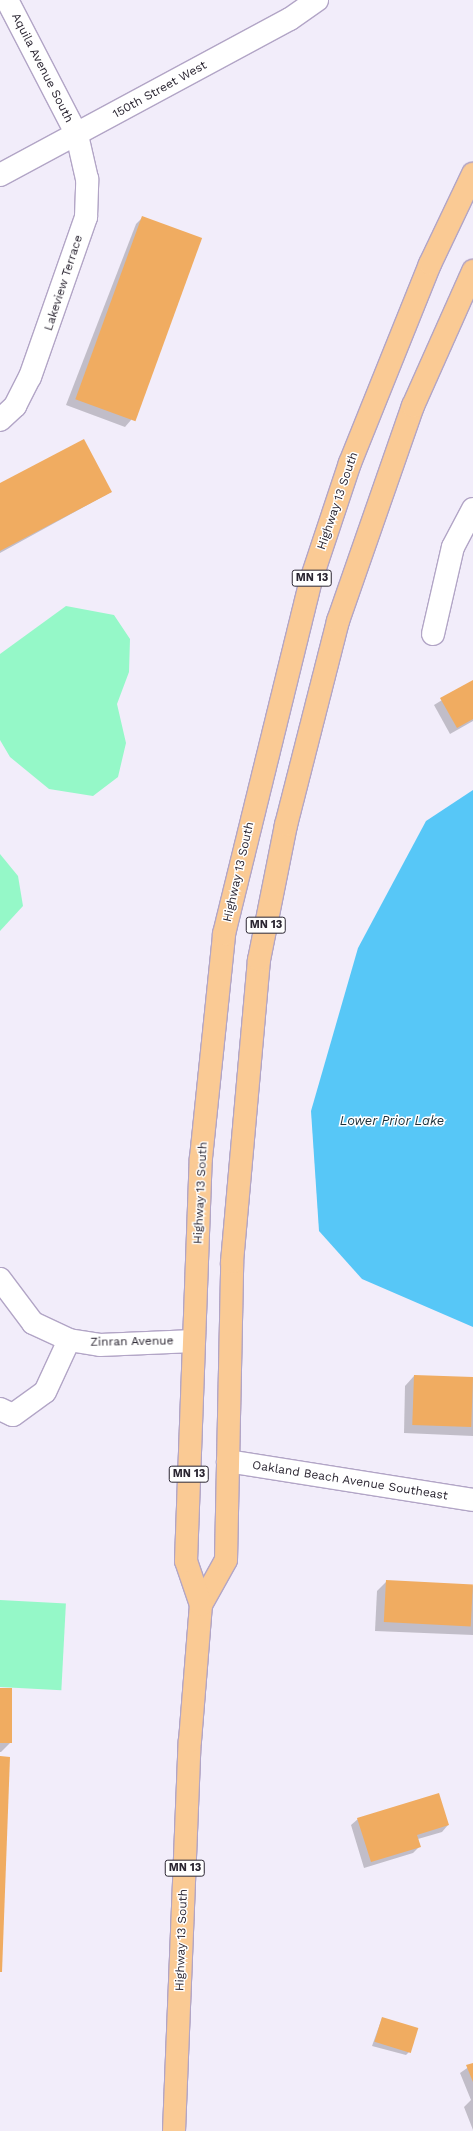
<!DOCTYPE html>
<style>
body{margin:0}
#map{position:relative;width:473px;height:2131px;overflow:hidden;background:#f2edfa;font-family:"Work Sans",sans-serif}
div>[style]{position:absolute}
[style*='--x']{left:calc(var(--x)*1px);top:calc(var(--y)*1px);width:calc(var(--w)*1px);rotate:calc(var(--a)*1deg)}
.green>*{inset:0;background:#95f8c8;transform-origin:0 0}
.water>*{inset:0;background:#57c7f7}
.shadow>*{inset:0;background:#0003}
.building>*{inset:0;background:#f0ac61;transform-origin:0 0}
.roads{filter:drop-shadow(1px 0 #b2a5c6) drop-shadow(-1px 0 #b2a5c6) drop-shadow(0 1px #b2a5c6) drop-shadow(0 -1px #b2a5c6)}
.minor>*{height:22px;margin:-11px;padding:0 11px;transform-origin:11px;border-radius:11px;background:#fff}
.major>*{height:22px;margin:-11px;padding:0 11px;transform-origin:11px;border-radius:11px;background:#faca94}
span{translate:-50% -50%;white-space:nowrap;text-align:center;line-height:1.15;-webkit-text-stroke:3px #fff;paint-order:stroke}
.shield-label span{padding:1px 3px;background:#fff;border:1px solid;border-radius:3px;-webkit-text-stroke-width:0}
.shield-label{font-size:11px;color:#2a2531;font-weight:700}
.street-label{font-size:12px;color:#2a2531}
.water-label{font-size:13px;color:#1b2f38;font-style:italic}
</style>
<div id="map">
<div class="green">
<i style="clip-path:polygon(66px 606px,114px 615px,130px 639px,129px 672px,117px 704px,126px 743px,118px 777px,93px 796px,49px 789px,10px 757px,0 740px,0 654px)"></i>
<i style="clip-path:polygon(0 854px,18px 876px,23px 906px,0 931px)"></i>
<i style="left:0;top:1600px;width:66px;height:87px;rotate:3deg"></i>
</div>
<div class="water">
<i style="clip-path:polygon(473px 790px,473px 1327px,362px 1279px,319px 1231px,311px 1111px,358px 948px,426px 821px)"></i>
</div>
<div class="shadow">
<i style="clip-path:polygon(143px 217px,131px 420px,125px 427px,66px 405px,136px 224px)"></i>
<i style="clip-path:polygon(0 484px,111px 492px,0 553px)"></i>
<i style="clip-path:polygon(473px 681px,473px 721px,450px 734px,434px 705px)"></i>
<i style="clip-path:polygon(414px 1376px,473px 1378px,473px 1436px,404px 1433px,405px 1386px)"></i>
<i style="clip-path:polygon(386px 1582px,473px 1586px,473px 1635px,375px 1631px,377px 1591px)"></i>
<i style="clip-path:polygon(0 1689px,10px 1743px,1px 1752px,0 1752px)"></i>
<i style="clip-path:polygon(358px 1819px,448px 1825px,442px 1832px,418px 1839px,420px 1846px,413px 1853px,364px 1868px,351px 1825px)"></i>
<i style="clip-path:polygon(382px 2018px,409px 2052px,406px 2055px,372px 2046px)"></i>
<i style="clip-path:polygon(473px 2064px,473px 2130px,464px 2107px,471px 2100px,460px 2073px)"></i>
</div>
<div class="building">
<i style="left:142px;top:216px;width:64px;height:195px;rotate:20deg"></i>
<i style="clip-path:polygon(84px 439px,112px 492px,0 551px,0 483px)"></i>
<i style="clip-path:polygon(473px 680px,473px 719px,457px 728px,440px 698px)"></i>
<i style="left:414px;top:1375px;width:59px;height:50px;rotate:2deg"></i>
<i style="left:386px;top:1580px;width:87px;height:42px;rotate:3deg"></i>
<i style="left:0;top:1688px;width:12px;height:55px"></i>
<i style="clip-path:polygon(0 1756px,10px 1757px,2px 1972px,0 1972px)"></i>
<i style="clip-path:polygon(439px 1793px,449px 1825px,417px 1835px,421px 1847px,371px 1862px,357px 1818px)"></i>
<i style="left:382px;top:2017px;width:38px;height:26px;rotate:17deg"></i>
<i style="clip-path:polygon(473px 2063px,473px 2082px,466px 2065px)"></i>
</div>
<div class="roads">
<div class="minor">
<i style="--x:0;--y:175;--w:329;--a:-28.3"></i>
<i style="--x:290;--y:19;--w:33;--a:-35"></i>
<i style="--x:0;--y:420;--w:21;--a:-43"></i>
<i style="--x:15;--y:406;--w:33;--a:-63"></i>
<i style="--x:30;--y:377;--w:170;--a:-70.7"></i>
<i style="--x:86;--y:217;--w:38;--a:-88"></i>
<i style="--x:87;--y:179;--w:45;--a:-102.8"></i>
<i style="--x:77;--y:135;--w:152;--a:-117.4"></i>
<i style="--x:433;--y:634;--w:89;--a:-77.1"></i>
<i style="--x:453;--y:547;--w:43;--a:-62.2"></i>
<i style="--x:0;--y:1279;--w:55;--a:53.1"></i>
<i style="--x:33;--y:1323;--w:40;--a:25"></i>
<i style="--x:69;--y:1340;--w:31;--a:9"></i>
<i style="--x:100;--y:1345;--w:94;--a:-2.4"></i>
<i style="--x:0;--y:1409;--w:14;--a:25"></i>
<i style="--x:13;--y:1415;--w:39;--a:-36"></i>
<i style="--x:45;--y:1392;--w:57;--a:-65.2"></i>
<i style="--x:228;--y:1461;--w:248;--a:9"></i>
</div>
<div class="major">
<i style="--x:201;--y:1605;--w:51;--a:-60.9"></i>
<i style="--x:226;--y:1560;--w:298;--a:-88.8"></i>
<i style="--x:232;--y:1262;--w:303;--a:-84.9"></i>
<i style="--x:259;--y:960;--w:138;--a:-78.7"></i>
<i style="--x:286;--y:825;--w:211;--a:-75.7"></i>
<i style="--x:338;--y:621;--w:228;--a:-70.8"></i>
<i style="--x:413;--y:406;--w:148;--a:-66"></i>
<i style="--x:174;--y:2131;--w:390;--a:-87.7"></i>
<i style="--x:190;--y:1741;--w:136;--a:-85.4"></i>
<i style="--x:201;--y:1605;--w:46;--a:-108.8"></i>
<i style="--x:186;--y:1561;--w:403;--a:-87.9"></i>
<i style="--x:201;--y:1158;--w:225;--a:-84.1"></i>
<i style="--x:224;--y:934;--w:365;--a:-76.2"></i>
<i style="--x:311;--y:580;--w:123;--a:-71.6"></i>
<i style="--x:350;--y:463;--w:214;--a:-68.1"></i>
<i style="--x:430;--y:264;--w:100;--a:-64.5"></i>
</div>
</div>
<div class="shield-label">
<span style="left:312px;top:578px">MN 13</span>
<span style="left:266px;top:925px">MN 13</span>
<span style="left:189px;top:1474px">MN 13</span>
<span style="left:185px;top:1868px">MN 13</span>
</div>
<div class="street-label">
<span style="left:42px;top:68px;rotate:63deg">Aquila Avenue South</span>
<span style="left:160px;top:90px;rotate:-29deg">150th Street West</span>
<span style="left:64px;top:283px;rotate:-72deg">Lakeview Terrace</span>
<span style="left:338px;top:501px;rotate:-71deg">Highway 13 South</span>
<span style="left:239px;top:872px;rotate:-77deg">Highway 13 South</span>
<span style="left:201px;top:1193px;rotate:-87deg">Highway 13 South</span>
<span style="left:132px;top:1342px;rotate:-1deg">Zinran Avenue</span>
<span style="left:350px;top:1481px;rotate:9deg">Oakland Beach Avenue Southeast</span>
<span style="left:182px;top:1940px;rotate:-88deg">Highway 13 South</span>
</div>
<div class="water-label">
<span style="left:392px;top:1121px">Lower Prior Lake</span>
</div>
</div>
